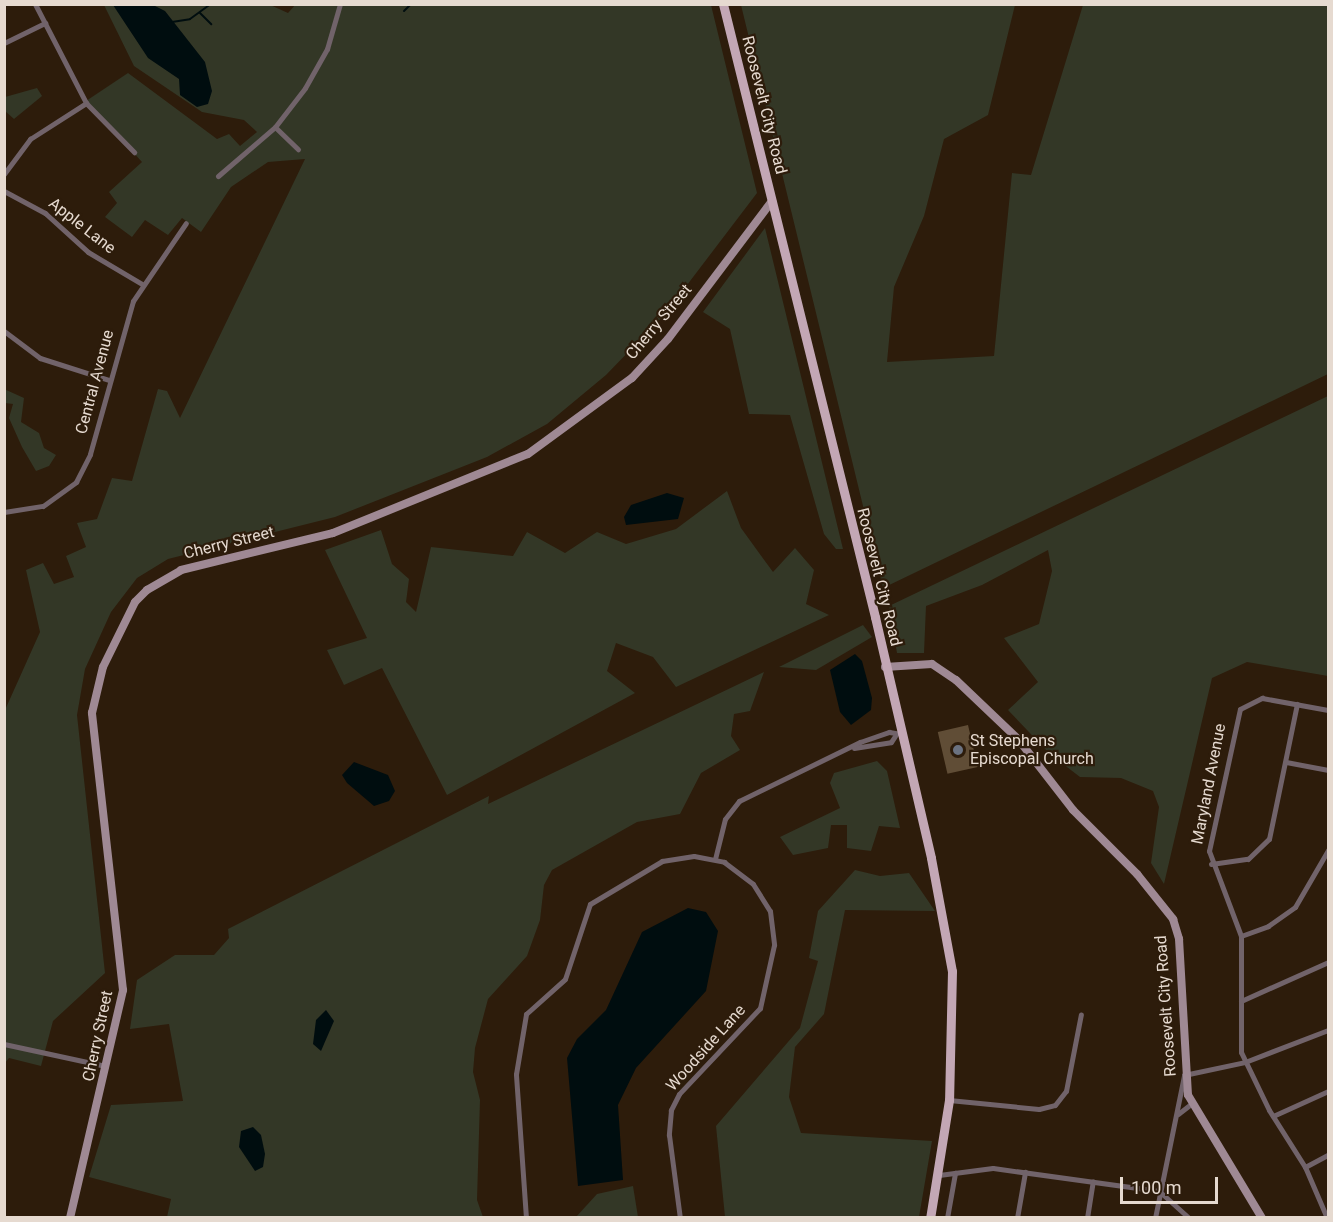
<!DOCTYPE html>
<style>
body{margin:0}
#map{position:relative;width:1333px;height:1222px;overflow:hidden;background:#2d1c0b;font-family:Roboto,sans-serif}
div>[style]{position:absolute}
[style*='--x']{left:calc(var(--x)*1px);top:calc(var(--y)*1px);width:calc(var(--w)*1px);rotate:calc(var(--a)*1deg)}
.green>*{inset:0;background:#333726}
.water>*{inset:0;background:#000d0f}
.stream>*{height:2px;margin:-1px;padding:0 1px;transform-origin:1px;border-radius:1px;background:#000d0f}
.building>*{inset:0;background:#604d36;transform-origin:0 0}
.street>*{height:5px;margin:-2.5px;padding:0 2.5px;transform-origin:2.5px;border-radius:2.5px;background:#71636a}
.secondary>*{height:8px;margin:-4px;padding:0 4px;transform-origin:4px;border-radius:4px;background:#9f8994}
.primary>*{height:9px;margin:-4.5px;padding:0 4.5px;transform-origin:4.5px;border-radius:4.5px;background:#c3a7b5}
.dots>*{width:16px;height:16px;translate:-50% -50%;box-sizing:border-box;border:3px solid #2d1c0b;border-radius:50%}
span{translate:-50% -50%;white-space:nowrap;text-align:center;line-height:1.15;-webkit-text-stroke:4.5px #2d1c0b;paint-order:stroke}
.street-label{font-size:16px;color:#e6dad0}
.poi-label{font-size:16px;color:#e6dad0}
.left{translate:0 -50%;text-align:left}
.frame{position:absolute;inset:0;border:6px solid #e6dad0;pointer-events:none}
.scale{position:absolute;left:1120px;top:1177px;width:98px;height:27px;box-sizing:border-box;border:3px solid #e6dad0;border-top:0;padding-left:8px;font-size:18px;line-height:21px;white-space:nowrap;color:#e6dad0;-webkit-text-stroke:4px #2d1c0b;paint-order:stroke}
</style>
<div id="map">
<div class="green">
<i style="clip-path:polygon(268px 4px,288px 13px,296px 4px,711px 5px,757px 193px,665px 314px,606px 375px,547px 424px,487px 457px,335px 517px,168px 559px,137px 578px,111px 612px,85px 669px,77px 715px,105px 973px,53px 1021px,41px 1066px,9px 1058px,5px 1063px,5px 710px,40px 632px,26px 570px,43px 563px,54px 584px,74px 577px,66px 556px,86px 547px,77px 523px,97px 519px,112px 478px,132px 481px,158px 389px,167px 391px,180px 418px,305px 159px,268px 162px,231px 187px,201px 232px,182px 218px,168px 235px,145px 220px,132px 237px,105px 217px,117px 203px,109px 192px,142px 162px,86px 101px,128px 73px,217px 139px,229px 134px,240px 146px,257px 132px,244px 120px,202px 112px,134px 66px,104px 5px)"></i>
<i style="clip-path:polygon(741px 5px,1015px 5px,988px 115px,944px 139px,924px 216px,894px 287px,887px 362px,994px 356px,1012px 173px,1031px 175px,1083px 5px,1328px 5px,1328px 374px,883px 588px)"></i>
<i style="clip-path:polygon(37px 88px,42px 96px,14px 119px,5px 111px,5px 97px)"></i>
<i style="clip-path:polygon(765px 228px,843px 549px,836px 549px,824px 534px,790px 415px,749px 414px,730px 329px,703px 312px)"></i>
<i style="clip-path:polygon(4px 389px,24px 398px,21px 422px,39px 433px,44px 448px,56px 455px,49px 466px,36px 471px,22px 447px,9px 418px,13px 404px,5px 403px)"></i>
<i style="clip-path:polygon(1328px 396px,1328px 676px,1247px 662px,1212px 678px,1164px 884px,1151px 863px,1159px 807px,1153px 791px,1121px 778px,1080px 777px,1050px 754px,1008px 710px,1038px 682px,1004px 638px,1039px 624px,1052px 571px,1048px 550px,982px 585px,926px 606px,924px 653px,897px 653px,889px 606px)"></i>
<i style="clip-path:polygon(727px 491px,741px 528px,773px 572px,795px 548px,814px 570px,806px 604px,829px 615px,676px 687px,653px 657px,616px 643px,607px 671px,635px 693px,447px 795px,382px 668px,344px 685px,327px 650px,367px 638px,325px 550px,381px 530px,392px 564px,409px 579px,406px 602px,416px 612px,431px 547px,513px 556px,527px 532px,565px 553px,597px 532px,626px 544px,676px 529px)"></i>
<i style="clip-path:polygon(863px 625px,872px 637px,816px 670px,779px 667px)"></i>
<i style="clip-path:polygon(764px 672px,750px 711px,734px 714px,731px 736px,740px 750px,701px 773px,680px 814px,637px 822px,552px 870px,544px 885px,540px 920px,527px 956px,488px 999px,475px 1048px,473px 1072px,480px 1100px,477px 1200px,483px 1217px,167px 1217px,171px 1199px,89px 1177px,111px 1105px,183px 1101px,169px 1024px,130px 1029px,137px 980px,175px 955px,214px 955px,229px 938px,228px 929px,489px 796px,488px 804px)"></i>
<i style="clip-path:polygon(877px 761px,887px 771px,900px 828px,879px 826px,871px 851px,847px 848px,847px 825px,831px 825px,828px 848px,793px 855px,780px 837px,840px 808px,830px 783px,834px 773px)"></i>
<i style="clip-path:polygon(855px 870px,880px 876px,909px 873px,935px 911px,845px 910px,824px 1014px,795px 1047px,789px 1097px,801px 1133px,932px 1141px,919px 1217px,725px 1217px,716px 1126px,800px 1028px,818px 961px,809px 958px,818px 911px)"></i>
<i style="clip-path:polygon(633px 1186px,638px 1217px,576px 1217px,597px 1194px)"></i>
</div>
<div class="water">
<i style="clip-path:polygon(113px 5px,153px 5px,165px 11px,205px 62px,212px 91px,208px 104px,197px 107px,180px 95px,179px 79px,148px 58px)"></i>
<i style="clip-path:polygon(667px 493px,684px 498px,678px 519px,626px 525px,624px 517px,631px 505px)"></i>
<i style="clip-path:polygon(855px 654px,862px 661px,872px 698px,871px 710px,851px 725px,840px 712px,830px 670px)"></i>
<i style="clip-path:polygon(354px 762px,388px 775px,395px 791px,389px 801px,374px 806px,347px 783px,342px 775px)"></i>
<i style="clip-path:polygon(688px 908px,706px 912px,718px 931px,706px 991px,636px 1068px,618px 1105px,623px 1180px,578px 1186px,567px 1058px,577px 1039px,606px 1010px,642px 932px)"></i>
<i style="clip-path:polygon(326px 1010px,334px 1021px,321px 1051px,313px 1044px,316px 1020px)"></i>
<i style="clip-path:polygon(253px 1127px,261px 1135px,265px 1154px,263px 1167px,255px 1171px,239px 1147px,241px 1131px)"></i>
</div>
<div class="stream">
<i style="--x:480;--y:4;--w:9;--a:0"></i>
<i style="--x:404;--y:11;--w:10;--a:-45"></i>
<i style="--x:200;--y:13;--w:16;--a:45"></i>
<i style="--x:172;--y:22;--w:18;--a:-9"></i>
<i style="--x:190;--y:19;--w:26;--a:-36"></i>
</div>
<div class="building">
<i style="left:968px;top:725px;width:43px;height:31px;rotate:77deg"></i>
</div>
<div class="street">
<i style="--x:35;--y:4;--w:111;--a:62.7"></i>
<i style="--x:86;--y:103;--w:69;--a:45.6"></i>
<i style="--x:4;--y:43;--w:46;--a:-26"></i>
<i style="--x:275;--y:127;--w:32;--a:44"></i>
<i style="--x:4;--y:174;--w:44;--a:-53.4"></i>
<i style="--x:30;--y:139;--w:67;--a:-32.7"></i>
<i style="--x:218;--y:176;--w:75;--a:-40.7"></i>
<i style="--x:275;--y:127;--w:49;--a:-52.4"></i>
<i style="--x:305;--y:88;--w:45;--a:-60.6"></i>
<i style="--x:327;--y:49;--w:47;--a:-73.9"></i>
<i style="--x:4;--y:191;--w:47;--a:28.2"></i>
<i style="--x:45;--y:213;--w:58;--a:42.2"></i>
<i style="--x:88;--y:252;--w:63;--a:30.7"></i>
<i style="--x:4;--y:331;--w:45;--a:36.9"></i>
<i style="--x:40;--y:358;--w:72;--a:17.7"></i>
<i style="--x:4;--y:512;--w:39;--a:-9"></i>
<i style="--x:43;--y:506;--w:41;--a:-36"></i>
<i style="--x:76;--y:482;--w:31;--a:-63"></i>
<i style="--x:90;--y:454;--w:159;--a:-74.3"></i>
<i style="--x:133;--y:301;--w:94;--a:-55.8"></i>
<i style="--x:854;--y:748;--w:37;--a:-9"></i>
<i style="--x:891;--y:742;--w:7;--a:-56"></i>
<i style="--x:1286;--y:762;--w:43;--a:10.8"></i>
<i style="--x:715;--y:859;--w:41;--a:-76"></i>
<i style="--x:725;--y:819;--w:23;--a:-52"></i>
<i style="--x:739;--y:801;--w:135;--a:-26"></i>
<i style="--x:860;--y:742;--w:31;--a:-19"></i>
<i style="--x:889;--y:732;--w:12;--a:9"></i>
<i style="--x:1211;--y:864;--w:37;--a:-8"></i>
<i style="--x:1248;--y:859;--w:29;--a:-44"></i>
<i style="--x:1269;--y:839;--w:138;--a:-78.3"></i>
<i style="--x:1241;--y:936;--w:29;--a:-20"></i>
<i style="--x:1268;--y:926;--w:33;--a:-35"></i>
<i style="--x:1295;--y:907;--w:66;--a:-59.9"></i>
<i style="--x:1241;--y:1001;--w:95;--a:-24.1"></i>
<i style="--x:4;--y:1044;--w:104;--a:12.2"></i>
<i style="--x:949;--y:1100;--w:90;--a:5.7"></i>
<i style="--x:1039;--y:1109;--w:16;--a:-14"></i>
<i style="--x:1055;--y:1105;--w:18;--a:-52"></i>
<i style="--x:1066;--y:1091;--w:78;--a:-79"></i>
<i style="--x:1178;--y:1114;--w:18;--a:-38"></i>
<i style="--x:1273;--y:1116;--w:60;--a:-24.4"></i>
<i style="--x:1305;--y:1167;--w:26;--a:-28"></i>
<i style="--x:939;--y:1175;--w:54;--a:-7.4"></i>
<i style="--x:993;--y:1168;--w:168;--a:7.9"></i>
<i style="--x:1159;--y:1191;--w:40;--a:42"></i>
<i style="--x:526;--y:1218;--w:144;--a:-94"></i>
<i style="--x:516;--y:1074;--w:61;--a:-80.5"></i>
<i style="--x:526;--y:1014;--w:52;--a:-41.9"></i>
<i style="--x:565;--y:979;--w:79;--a:-71.6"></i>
<i style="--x:590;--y:904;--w:84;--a:-30.8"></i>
<i style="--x:662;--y:861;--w:32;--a:-9"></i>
<i style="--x:694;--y:856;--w:31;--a:11"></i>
<i style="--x:724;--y:862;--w:36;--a:37"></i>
<i style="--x:753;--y:884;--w:32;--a:58"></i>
<i style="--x:770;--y:911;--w:34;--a:83"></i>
<i style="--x:774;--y:945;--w:65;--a:102.5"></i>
<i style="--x:760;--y:1008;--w:118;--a:133.3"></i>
<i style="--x:679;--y:1094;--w:18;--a:117"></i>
<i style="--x:671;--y:1110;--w:25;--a:95"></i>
<i style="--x:669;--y:1135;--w:84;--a:82.5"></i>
<i style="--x:947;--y:1218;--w:46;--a:-79.9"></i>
<i style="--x:1017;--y:1218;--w:47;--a:-80.1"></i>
<i style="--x:1087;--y:1218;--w:37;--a:-81"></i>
<i style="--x:1155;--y:1218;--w:146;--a:-78.5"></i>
<i style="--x:1184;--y:1075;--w:62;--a:-12"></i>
<i style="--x:1245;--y:1062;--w:89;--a:-21.1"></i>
<i style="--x:1327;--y:1218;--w:56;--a:-113.3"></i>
<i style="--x:1305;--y:1167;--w:67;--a:-122.3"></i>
<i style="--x:1269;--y:1110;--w:64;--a:-115.8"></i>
<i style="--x:1241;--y:1052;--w:116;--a:-90"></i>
<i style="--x:1241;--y:936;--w:91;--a:-110.6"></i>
<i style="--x:1209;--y:851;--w:145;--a:-77.7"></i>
<i style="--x:1240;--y:709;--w:25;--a:-27"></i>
<i style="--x:1262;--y:698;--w:67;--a:10.3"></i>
</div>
<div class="secondary">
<i style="--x:885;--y:667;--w:47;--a:-3.7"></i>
<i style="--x:932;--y:664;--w:29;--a:34"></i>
<i style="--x:956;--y:680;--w:86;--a:43.6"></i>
<i style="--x:1018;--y:739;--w:90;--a:52.2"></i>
<i style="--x:1073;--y:810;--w:91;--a:45"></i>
<i style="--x:1137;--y:874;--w:58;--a:51.3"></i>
<i style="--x:1173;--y:919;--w:21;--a:73"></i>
<i style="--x:1179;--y:939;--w:156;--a:86.7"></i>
<i style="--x:1188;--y:1095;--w:144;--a:59"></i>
<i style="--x:70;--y:1218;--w:234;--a:-76.9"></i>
<i style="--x:123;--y:990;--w:279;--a:-96.4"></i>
<i style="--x:92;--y:713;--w:47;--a:-76.6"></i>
<i style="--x:103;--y:667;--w:72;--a:-63.8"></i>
<i style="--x:135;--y:602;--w:17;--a:-45"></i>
<i style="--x:147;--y:590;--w:39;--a:-30"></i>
<i style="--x:181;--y:570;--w:156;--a:-13.7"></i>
<i style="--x:333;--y:533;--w:210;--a:-22.1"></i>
<i style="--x:528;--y:454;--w:129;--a:-36.2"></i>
<i style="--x:632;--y:378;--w:53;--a:-47.3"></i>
<i style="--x:668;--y:339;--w:173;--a:-53"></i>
</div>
<div class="primary">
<i style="--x:723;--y:4;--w:632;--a:76.07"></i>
<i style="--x:875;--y:617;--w:247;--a:76.9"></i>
<i style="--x:931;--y:858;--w:115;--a:79.5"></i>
<i style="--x:952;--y:971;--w:129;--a:91.3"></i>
<i style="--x:949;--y:1100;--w:120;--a:99.1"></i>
</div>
<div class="dots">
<i style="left:958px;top:750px;background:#6b7280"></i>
</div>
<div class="street-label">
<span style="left:764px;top:105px;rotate:76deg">Roosevelt City Road</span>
<span style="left:82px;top:226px;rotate:38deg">Apple Lane</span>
<span style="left:659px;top:322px;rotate:-50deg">Cherry Street</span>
<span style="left:95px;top:382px;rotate:-75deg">Central Avenue</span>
<span style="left:229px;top:543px;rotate:-14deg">Cherry Street</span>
<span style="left:879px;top:577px;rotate:76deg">Roosevelt City Road</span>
<span style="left:1209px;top:784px;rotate:-79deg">Maryland Avenue</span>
<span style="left:1166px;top:1006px;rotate:-94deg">Roosevelt City Road</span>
<span style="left:98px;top:1036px;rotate:-78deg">Cherry Street</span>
<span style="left:706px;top:1048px;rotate:-48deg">Woodside Lane</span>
</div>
<div class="poi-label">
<span class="left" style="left:970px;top:750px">St Stephens<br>Episcopal Church</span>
</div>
<div class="frame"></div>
<div class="scale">100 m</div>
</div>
